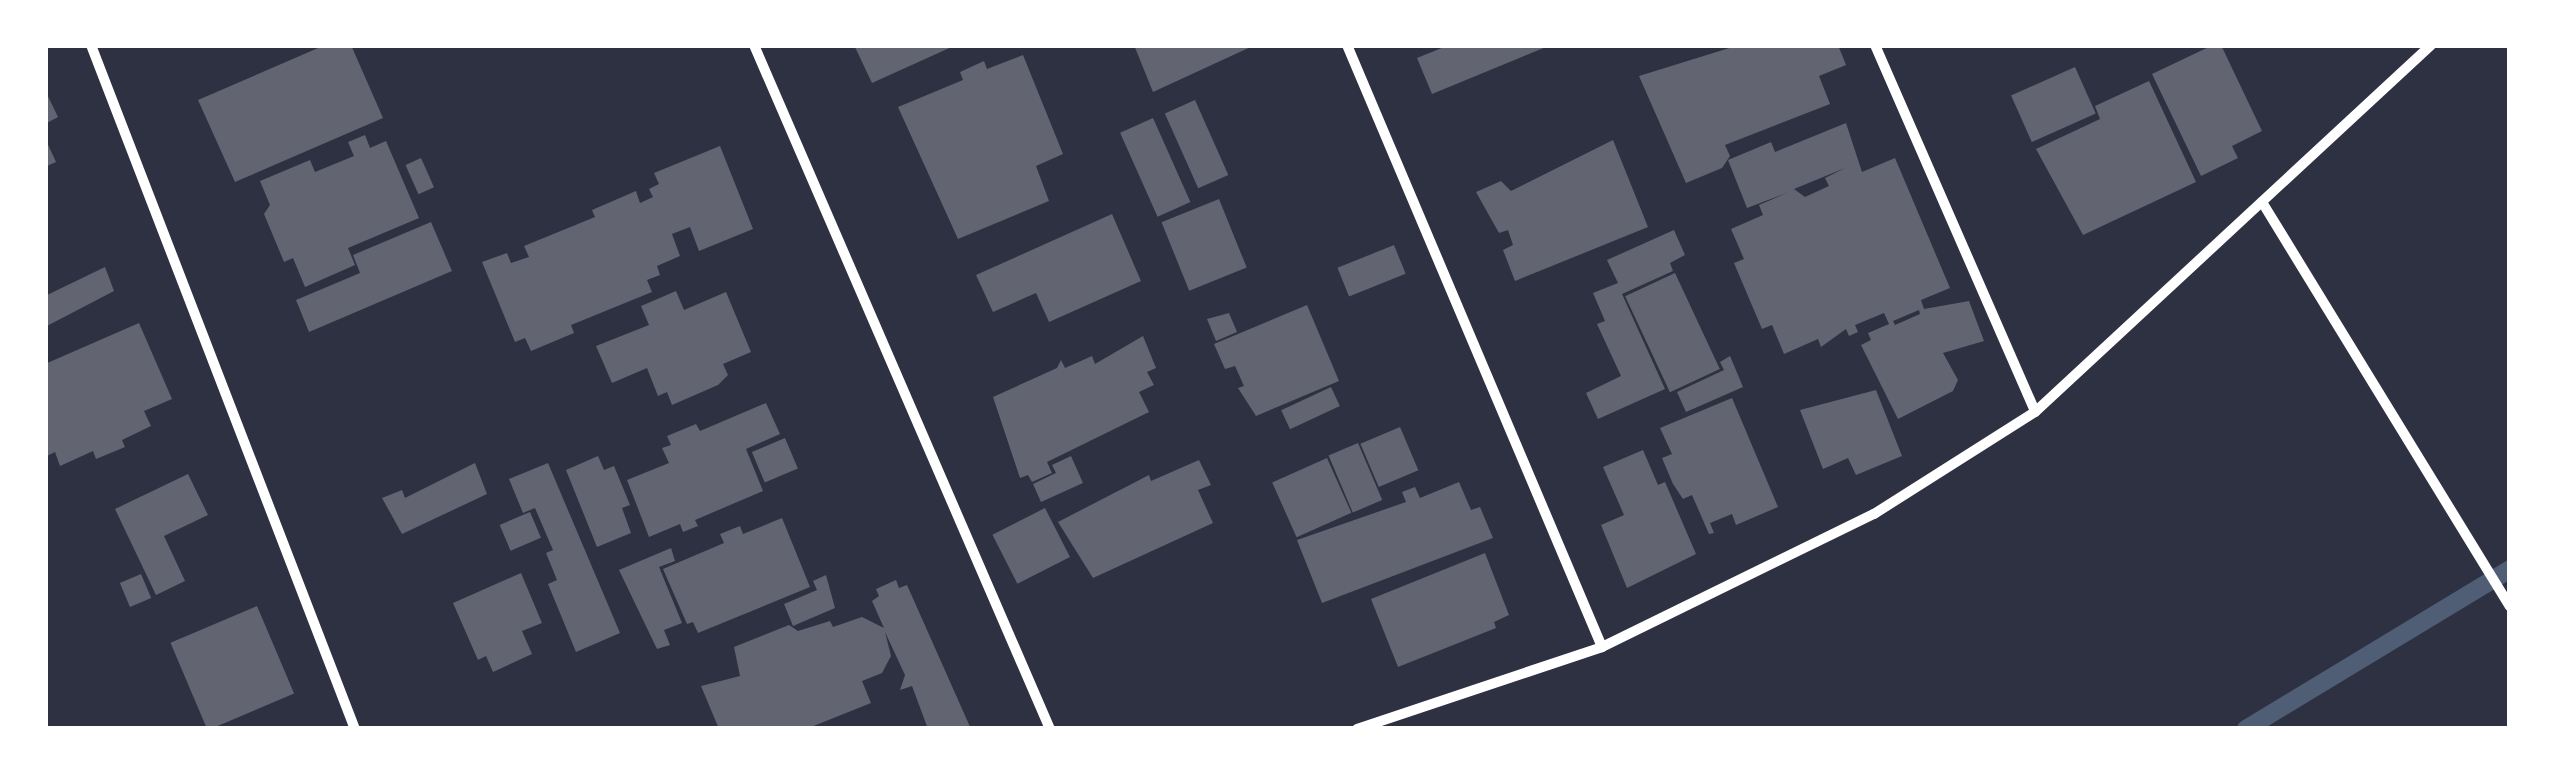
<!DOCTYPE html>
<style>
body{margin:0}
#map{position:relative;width:2555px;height:774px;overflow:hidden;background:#2d3142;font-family:Merriweather,serif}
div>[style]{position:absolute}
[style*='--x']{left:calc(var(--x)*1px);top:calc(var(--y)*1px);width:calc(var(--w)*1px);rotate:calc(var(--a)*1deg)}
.stream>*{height:18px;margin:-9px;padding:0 9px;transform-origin:9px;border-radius:9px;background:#4f5d75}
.building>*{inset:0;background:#626471;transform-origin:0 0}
.minor>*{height:10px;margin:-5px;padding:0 5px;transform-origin:5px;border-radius:5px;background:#fff}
span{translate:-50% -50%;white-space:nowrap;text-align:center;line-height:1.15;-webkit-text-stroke:9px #fff;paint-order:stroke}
.frame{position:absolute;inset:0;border:48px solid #fff;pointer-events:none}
</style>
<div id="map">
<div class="stream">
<i style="--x:2246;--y:729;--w:309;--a:-31.2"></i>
</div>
<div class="building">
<i style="clip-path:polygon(325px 45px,351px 45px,383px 118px,235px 182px,198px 100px)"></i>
<i style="clip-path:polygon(854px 45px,956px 45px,872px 83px)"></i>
<i style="clip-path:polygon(1134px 45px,1255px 45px,1153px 92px)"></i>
<i style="clip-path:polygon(1449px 45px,1551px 45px,1432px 94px,1417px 58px)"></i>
<i style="clip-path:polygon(1739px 45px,1838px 45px,1846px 65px,1819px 76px,1830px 104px,1725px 145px,1730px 156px,1722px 168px,1686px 183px,1639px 76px)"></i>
<i style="clip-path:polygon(2213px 45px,2221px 45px,2262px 131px,2232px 146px,2238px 158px,2201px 176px,2152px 74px)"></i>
<i style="clip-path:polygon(1023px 55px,1063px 154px,1036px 166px,1049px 201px,958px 239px,898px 107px,963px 80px,960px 72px,984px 61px,987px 69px)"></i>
<i style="left:2075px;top:67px;width:51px;height:70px;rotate:66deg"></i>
<i style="clip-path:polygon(2149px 81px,2196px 182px,2083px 235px,2036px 149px,2100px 119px,2095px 106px)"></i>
<i style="clip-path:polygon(45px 90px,58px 117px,45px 124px)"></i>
<i style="left:1195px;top:100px;width:82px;height:33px;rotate:66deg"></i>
<i style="left:1153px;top:118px;width:92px;height:36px;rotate:66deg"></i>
<i style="clip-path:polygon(evenodd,1846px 123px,1862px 172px,1895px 158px,1950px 288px,1921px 300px,1924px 309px,1969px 301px,1984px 341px,1943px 353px,1958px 380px,1953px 391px,1898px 419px,1861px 345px,1871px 340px,1868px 333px,1889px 324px,1884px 313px,1855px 325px,1858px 332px,1849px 336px,1846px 329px,1821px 347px,1818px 339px,1784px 354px,1772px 325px,1762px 329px,1734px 263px,1744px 259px,1731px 229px,1763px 215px,1759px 205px,1789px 192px,1747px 208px,1728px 160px,1771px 142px,1775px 152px,1846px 123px,1845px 168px,1825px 178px,1829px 186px,1805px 197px,1794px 189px,1845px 168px,1846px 123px,1919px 310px,1920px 314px,1895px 325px,1893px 321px,1919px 310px)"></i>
<i style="clip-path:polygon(365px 135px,370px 148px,386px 141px,419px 218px,348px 248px,355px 265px,305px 287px,293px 258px,284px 262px,264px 214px,270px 205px,260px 181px,310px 160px,315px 172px,354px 156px,348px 142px)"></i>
<i style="clip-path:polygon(45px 138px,56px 162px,45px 167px)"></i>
<i style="clip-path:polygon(1613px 140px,1648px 227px,1515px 281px,1503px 250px,1513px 245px,1508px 230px,1499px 233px,1476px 192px,1501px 181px,1511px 191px)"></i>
<i style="clip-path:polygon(720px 146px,753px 229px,699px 251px,690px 227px,672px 234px,680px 256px,657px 266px,660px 275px,647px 280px,652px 292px,571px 325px,574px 333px,531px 351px,525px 338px,515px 342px,482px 262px,507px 253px,511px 263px,529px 257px,524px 246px,595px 217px,592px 210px,636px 191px,640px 203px,653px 197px,649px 189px,659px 184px,654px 173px)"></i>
<i style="left:421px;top:158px;width:32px;height:17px;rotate:66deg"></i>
<i style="left:1219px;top:199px;width:74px;height:62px;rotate:68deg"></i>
<i style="clip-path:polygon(1112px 214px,1141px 281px,1049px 322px,1036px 293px,993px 312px,976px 275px)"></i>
<i style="clip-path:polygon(431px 222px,452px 271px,309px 332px,296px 300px,360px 273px,353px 255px)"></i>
<i style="clip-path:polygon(1674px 230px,1685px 255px,1670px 263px,1673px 271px,1622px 294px,1665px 389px,1598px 419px,1586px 393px,1621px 376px,1597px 324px,1605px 321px,1593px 293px,1618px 283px,1607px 260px)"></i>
<i style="left:1394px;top:245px;width:31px;height:61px;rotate:68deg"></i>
<i style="clip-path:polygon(105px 267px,114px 291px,45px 327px,45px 296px)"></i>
<i style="left:1675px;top:273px;width:106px;height:55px;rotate:65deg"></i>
<i style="clip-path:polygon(676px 291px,684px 310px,726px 292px,751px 352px,723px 364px,728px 375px,718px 385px,672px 405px,667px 392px,658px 396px,647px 368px,612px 383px,596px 346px,649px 325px,641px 306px)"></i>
<i style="clip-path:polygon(1307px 305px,1339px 381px,1256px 416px,1238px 388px,1244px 386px,1235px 366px,1225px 369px,1214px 344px)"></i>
<i style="clip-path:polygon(1229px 313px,1237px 332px,1216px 341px,1207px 319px)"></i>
<i style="clip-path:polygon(139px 323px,172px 399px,144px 411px,151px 426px,122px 440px,125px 447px,96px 459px,93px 451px,60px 466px,55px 452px,45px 457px,45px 364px)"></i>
<i style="clip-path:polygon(1143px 336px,1156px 368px,1147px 372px,1154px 385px,1139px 392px,1149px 412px,1047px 462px,1052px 473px,1032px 482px,1028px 475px,1020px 478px,993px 397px,1057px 368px,1061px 360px,1065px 368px,1092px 356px,1095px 364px)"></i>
<i style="clip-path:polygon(1730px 356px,1743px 387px,1686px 412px,1677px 392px,1724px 370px,1720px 362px)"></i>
<i style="left:1331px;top:387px;width:21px;height:55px;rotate:65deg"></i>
<i style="clip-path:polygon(1876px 390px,1902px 456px,1856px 475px,1848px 458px,1823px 469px,1800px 410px)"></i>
<i style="clip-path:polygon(1732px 398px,1778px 507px,1736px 525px,1732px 514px,1710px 523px,1714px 533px,1709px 534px,1692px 495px,1683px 499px,1673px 484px,1662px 458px,1672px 454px,1660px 428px)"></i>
<i style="clip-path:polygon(766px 403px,780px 434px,746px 449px,763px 491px,695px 520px,698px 526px,683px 532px,680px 524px,649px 537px,627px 480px,669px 463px,662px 448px,671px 445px,667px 436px,696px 424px,700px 431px)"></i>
<i style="left:1400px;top:427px;width:47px;height:43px;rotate:67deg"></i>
<i style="left:785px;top:438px;width:33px;height:36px;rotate:67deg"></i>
<i style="left:1358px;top:443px;width:62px;height:32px;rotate:67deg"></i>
<i style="clip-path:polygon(1643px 450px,1658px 485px,1665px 482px,1696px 554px,1627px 588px,1601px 525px,1624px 515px,1603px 467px)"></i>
<i style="clip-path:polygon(598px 456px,604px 470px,614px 466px,630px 505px,622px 508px,631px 533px,597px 547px,566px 470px)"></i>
<i style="clip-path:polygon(1071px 456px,1083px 483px,1041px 502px,1033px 484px,1056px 473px,1052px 465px)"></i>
<i style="left:1327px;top:458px;width:60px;height:60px;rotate:66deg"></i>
<i style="clip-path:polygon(1199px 460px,1211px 485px,1198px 490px,1213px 523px,1093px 578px,1058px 522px,1149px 475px,1151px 481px)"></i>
<i style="clip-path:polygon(475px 463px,487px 494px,402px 534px,382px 498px,402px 490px,405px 498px)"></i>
<i style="clip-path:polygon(548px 463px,620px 633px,576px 652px,548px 584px,557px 580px,546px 553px,553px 550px,535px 508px,523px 513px,509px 479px)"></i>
<i style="clip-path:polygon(188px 474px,208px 515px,164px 536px,185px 581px,156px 595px,115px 509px)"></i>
<i style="clip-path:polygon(1459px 482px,1471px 510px,1480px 507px,1493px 538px,1322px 603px,1297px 540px,1406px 502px,1402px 492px,1415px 487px,1420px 498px)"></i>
<i style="left:1045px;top:508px;width:55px;height:59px;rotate:63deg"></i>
<i style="left:530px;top:512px;width:28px;height:33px;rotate:67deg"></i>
<i style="clip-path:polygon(782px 518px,810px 587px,698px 633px,693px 622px,687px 624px,663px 569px,724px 543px,720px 534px,740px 526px,743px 534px)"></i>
<i style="clip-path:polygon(671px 548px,675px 561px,659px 567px,682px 623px,664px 630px,670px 645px,657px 649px,619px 570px)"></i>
<i style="clip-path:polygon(1485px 553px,1509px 615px,1494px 622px,1496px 628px,1398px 667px,1371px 599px)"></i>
<i style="clip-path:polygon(521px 573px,542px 623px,522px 631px,532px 654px,493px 672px,486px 656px,478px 660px,453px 603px)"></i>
<i style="left:141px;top:574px;width:26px;height:23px;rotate:67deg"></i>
<i style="clip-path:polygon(826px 575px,835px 608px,793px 626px,784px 604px,817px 590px,813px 581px)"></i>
<i style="clip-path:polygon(896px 580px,899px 588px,907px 585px,971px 729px,928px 729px,912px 686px,900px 690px,905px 675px,885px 632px,891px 656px,882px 673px,862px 681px,871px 703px,806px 729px,719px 729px,701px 686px,740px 676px,734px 647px,789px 625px,798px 631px,830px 621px,833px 627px,862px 617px,884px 628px,872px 601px,879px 596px,876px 589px)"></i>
<i style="left:257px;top:606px;width:95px;height:94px;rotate:67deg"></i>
</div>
<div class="minor">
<i style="--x:91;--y:45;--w:733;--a:68.9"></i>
<i style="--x:754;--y:45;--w:745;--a:66.6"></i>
<i style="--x:1347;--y:45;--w:654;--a:67.04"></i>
<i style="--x:1875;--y:45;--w:400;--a:66.4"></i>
<i style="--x:2262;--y:202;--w:474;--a:58.5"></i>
<i style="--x:1357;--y:729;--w:258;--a:-18.5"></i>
<i style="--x:1602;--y:647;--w:303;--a:-26.1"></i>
<i style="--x:1874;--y:514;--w:191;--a:-32.4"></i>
<i style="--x:2035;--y:412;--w:540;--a:-42.82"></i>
</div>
<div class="frame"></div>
</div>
